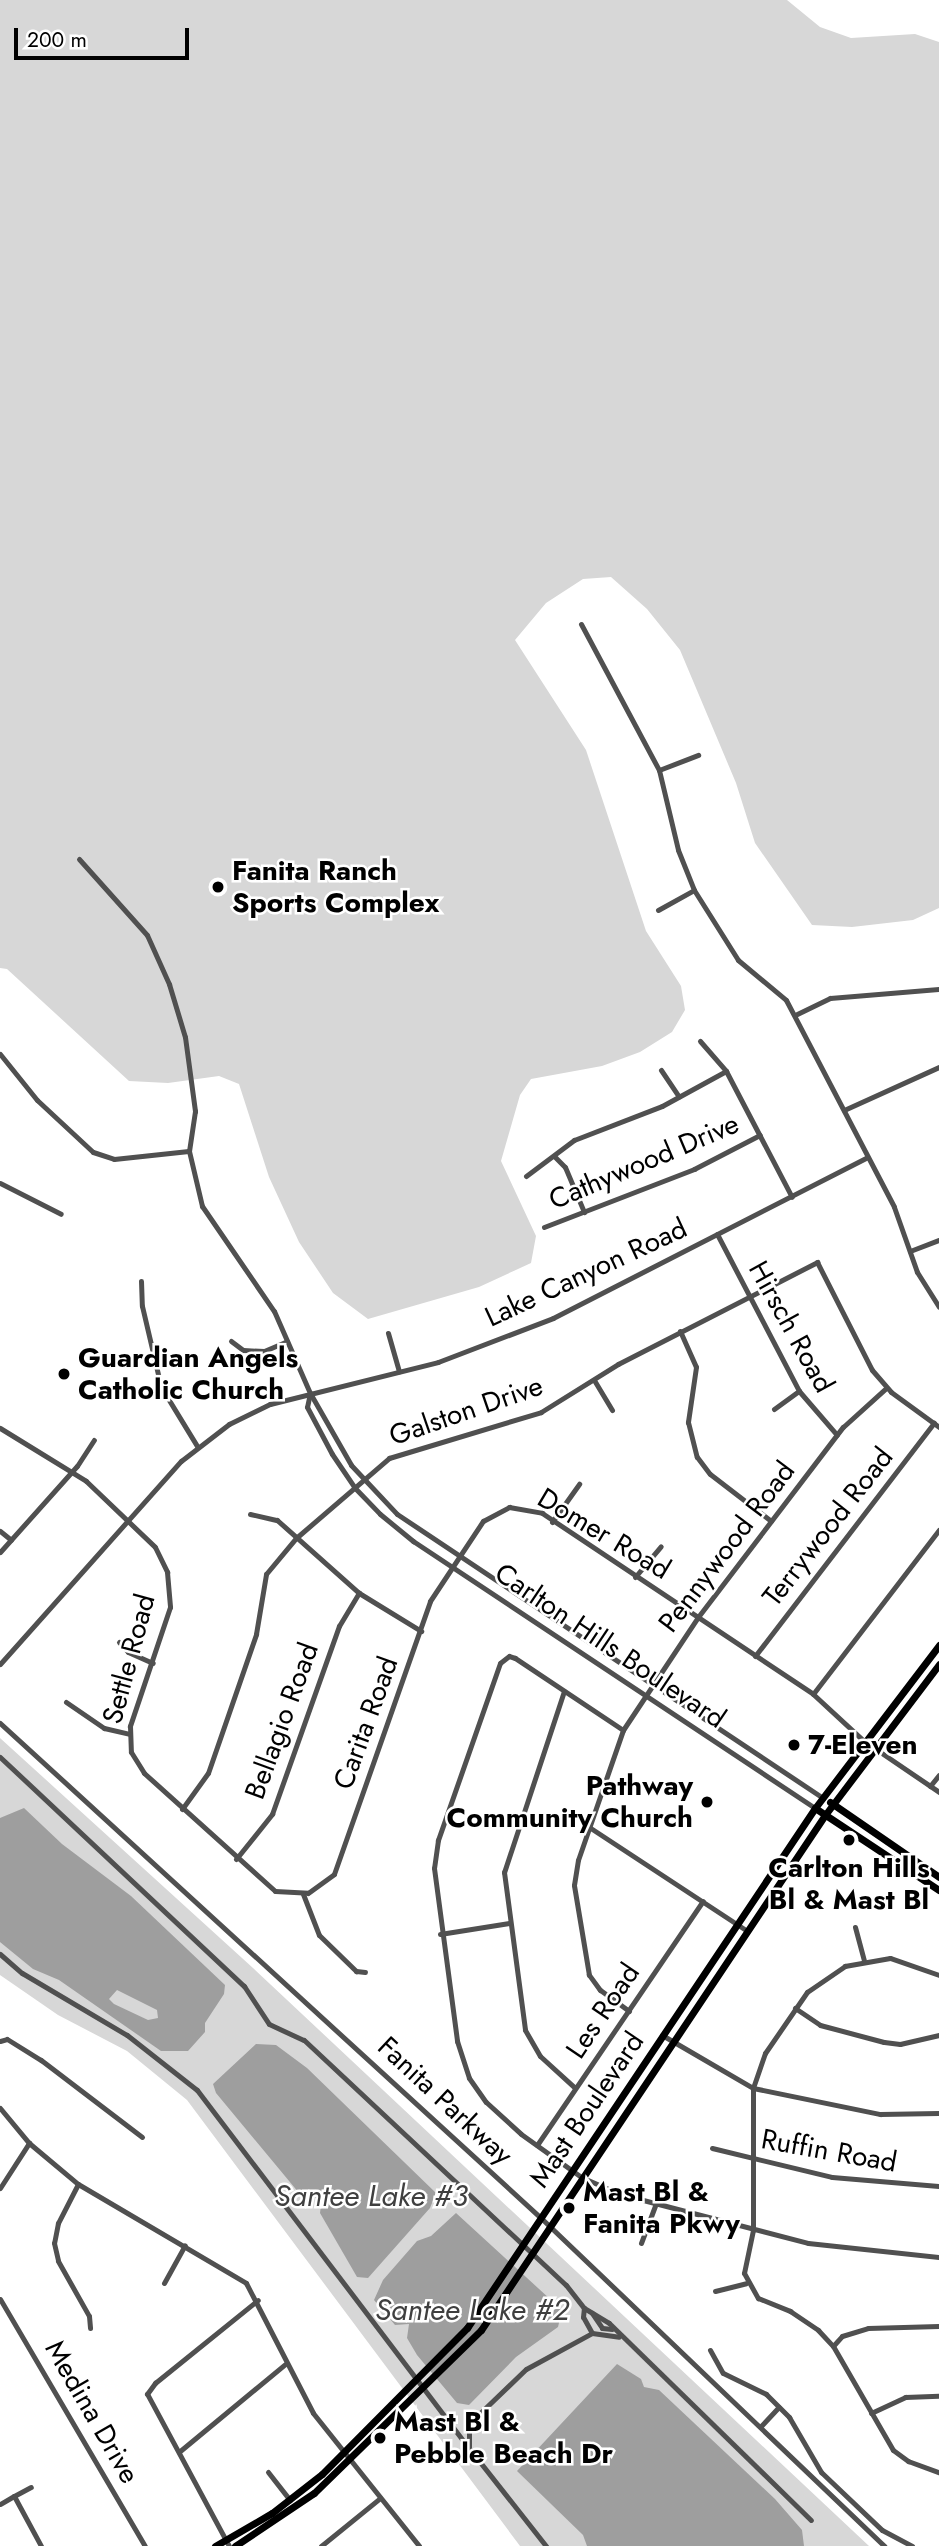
<!DOCTYPE html>
<style>
body{margin:0}
#map{position:relative;width:939px;height:2546px;overflow:hidden;background:#fff;font-family:Jost,sans-serif}
div>[style]{position:absolute}
[style*='--x']{left:calc(var(--x)*1px);top:calc(var(--y)*1px);width:calc(var(--w)*1px);rotate:calc(var(--a)*1deg)}
.green>*{inset:0;background:#d7d7d7}
.water>*{inset:0;background:#9e9e9e}
.minor>*{height:5px;margin:-2.5px;padding:0 2.5px;transform-origin:2.5px;border-radius:2.5px;background:#505050}
.major>*{height:7px;margin:-3.5px;padding:0 3.5px;transform-origin:3.5px;border-radius:3.5px;background:#000}
.dots>*{width:19px;height:19px;translate:-50% -50%;box-sizing:border-box;border:4px solid #fff;border-radius:50%}
span{translate:-50% -50%;white-space:nowrap;text-align:center;line-height:1.15;-webkit-text-stroke:5px #fff;paint-order:stroke}
.poi-label{font-size:28px;color:#000;font-weight:700}
.left{translate:0 -50%;text-align:left}
.right{translate:-100% -50%;text-align:right}
.street-label{font-size:28px;color:#000}
.water-label{font-size:30px;color:#3f3f3f;font-style:italic}
.scale{position:absolute;left:14px;top:28px;width:175px;height:32px;box-sizing:border-box;border:4px solid #000;border-top:0;padding-left:9px;font-size:21px;line-height:24px;white-space:nowrap;color:#000;-webkit-text-stroke:5px #fff;paint-order:stroke}
</style>
<div id="map">
<div class="green">
<i style="clip-path:polygon(0 0,787px 0,820px 27px,851px 38px,915px 34px,939px 42px,939px 908px,913px 920px,852px 927px,812px 925px,755px 843px,736px 783px,680px 650px,647px 609px,611px 577px,583px 579px,546px 603px,515px 640px,586px 750px,646px 931px,681px 986px,685px 1010px,672px 1032px,640px 1052px,602px 1066px,531px 1079px,520px 1095px,501px 1161px,536px 1236px,531px 1263px,479px 1287px,368px 1319px,333px 1293px,299px 1242px,269px 1177px,239px 1084px,219px 1076px,168px 1083px,129px 1081px,7px 969px,0 968px)"></i>
<i style="clip-path:polygon(0 1738px,253px 1968px,869px 2546px,520px 2546px,187px 2100px,127px 2051px,58px 2015px,0 1975px)"></i>
</div>
<div class="water">
<i style="clip-path:polygon(evenodd,24px 1808px,62px 1844px,131px 1896px,225px 1985px,224px 1994px,205px 2023px,205px 2032px,188px 2051px,161px 2051px,59px 1980px,33px 1969px,0 1942px,0 1818px,24px 1808px,117px 1990px,157px 2010px,158px 2018px,148px 2020px,114px 2004px,109px 1999px,117px 1990px)"></i>
<i style="clip-path:polygon(256px 2044px,276px 2045px,307px 2068px,436px 2193px,430px 2208px,368px 2278px,357px 2277px,320px 2213px,321px 2205px,315px 2197px,299px 2193px,216px 2093px,213px 2084px)"></i>
<i style="clip-path:polygon(456px 2213px,562px 2310px,558px 2327px,516px 2357px,469px 2405px,457px 2403px,417px 2355px,407px 2338px,409px 2324px,395px 2325px,374px 2300px,383px 2280px,417px 2241px,431px 2236px)"></i>
<i style="clip-path:polygon(617px 2364px,641px 2379px,644px 2387px,659px 2390px,775px 2499px,802px 2530px,804px 2546px,587px 2546px,583px 2535px,517px 2471px)"></i>
</div>
<div class="minor">
<i style="--x:581;--y:624;--w:166;--a:61.9"></i>
<i style="--x:659;--y:770;--w:82;--a:76.6"></i>
<i style="--x:678;--y:850;--w:43;--a:68.2"></i>
<i style="--x:694;--y:890;--w:83;--a:57.8"></i>
<i style="--x:738;--y:960;--w:62;--a:39.8"></i>
<i style="--x:786;--y:1000;--w:233;--a:62.4"></i>
<i style="--x:894;--y:1207;--w:69;--a:70.5"></i>
<i style="--x:917;--y:1272;--w:41;--a:57.8"></i>
<i style="--x:659;--y:770;--w:42;--a:-21"></i>
<i style="--x:79;--y:859;--w:102;--a:48.2"></i>
<i style="--x:147;--y:935;--w:54;--a:65.8"></i>
<i style="--x:169;--y:984;--w:55;--a:73.2"></i>
<i style="--x:185;--y:1037;--w:75;--a:82.3"></i>
<i style="--x:195;--y:1111;--w:40;--a:98.5"></i>
<i style="--x:189;--y:1151;--w:57;--a:76.7"></i>
<i style="--x:202;--y:1206;--w:127;--a:55.6"></i>
<i style="--x:274;--y:1311;--w:90;--a:66.3"></i>
<i style="--x:310;--y:1393;--w:83;--a:60.3"></i>
<i style="--x:351;--y:1465;--w:67;--a:46.8"></i>
<i style="--x:397;--y:1514;--w:512;--a:33.69"></i>
<i style="--x:658;--y:910;--w:41;--a:-29.1"></i>
<i style="--x:795;--y:1015;--w:39;--a:-26"></i>
<i style="--x:830;--y:998;--w:109;--a:-4.7"></i>
<i style="--x:700;--y:1041;--w:40;--a:49"></i>
<i style="--x:726;--y:1071;--w:142;--a:62.4"></i>
<i style="--x:0;--y:1054;--w:59;--a:51.2"></i>
<i style="--x:37;--y:1100;--w:76;--a:42.9"></i>
<i style="--x:93;--y:1152;--w:22;--a:18"></i>
<i style="--x:114;--y:1159;--w:75;--a:-6.1"></i>
<i style="--x:661;--y:1070;--w:32;--a:56"></i>
<i style="--x:844;--y:1110;--w:104;--a:-24.4"></i>
<i style="--x:555;--y:1157;--w:14;--a:45"></i>
<i style="--x:565;--y:1167;--w:49;--a:67.1"></i>
<i style="--x:526;--y:1176;--w:60;--a:-36.9"></i>
<i style="--x:574;--y:1140;--w:94;--a:-21.1"></i>
<i style="--x:662;--y:1106;--w:73;--a:-28.7"></i>
<i style="--x:0;--y:1183;--w:68;--a:26.9"></i>
<i style="--x:544;--y:1227;--w:161;--a:-21.1"></i>
<i style="--x:694;--y:1169;--w:74;--a:-27.3"></i>
<i style="--x:717;--y:1234;--w:177;--a:62.4"></i>
<i style="--x:799;--y:1391;--w:58;--a:49.2"></i>
<i style="--x:910;--y:1251;--w:31;--a:-21"></i>
<i style="--x:141;--y:1281;--w:25;--a:88"></i>
<i style="--x:142;--y:1306;--w:83;--a:76.8"></i>
<i style="--x:161;--y:1387;--w:69;--a:58.6"></i>
<i style="--x:680;--y:1331;--w:39;--a:66"></i>
<i style="--x:696;--y:1367;--w:56;--a:98.3"></i>
<i style="--x:688;--y:1422;--w:36;--a:76"></i>
<i style="--x:697;--y:1457;--w:21;--a:53"></i>
<i style="--x:710;--y:1474;--w:77;--a:37.6"></i>
<i style="--x:388;--y:1333;--w:40;--a:74"></i>
<i style="--x:231;--y:1341;--w:15;--a:37"></i>
<i style="--x:243;--y:1350;--w:21;--a:3"></i>
<i style="--x:264;--y:1351;--w:25;--a:-23"></i>
<i style="--x:594;--y:1380;--w:35;--a:59"></i>
<i style="--x:310;--y:1393;--w:14;--a:102"></i>
<i style="--x:307;--y:1407;--w:53;--a:62"></i>
<i style="--x:332;--y:1454;--w:40;--a:56"></i>
<i style="--x:354;--y:1487;--w:37;--a:46"></i>
<i style="--x:380;--y:1514;--w:43;--a:39.3"></i>
<i style="--x:413;--y:1541;--w:483;--a:33.6"></i>
<i style="--x:774;--y:1409;--w:31;--a:-36"></i>
<i style="--x:0;--y:1428;--w:101;--a:31.6"></i>
<i style="--x:86;--y:1481;--w:95;--a:43.7"></i>
<i style="--x:155;--y:1547;--w:28;--a:64"></i>
<i style="--x:167;--y:1572;--w:35;--a:85"></i>
<i style="--x:170;--y:1607;--w:126;--a:108.6"></i>
<i style="--x:130;--y:1726;--w:26;--a:88"></i>
<i style="--x:131;--y:1752;--w:25;--a:58"></i>
<i style="--x:144;--y:1773;--w:176;--a:42"></i>
<i style="--x:275;--y:1891;--w:33;--a:3"></i>
<i style="--x:308;--y:1893;--w:32;--a:-36"></i>
<i style="--x:334;--y:1874;--w:289;--a:-70.6"></i>
<i style="--x:430;--y:1601;--w:96;--a:-56.5"></i>
<i style="--x:483;--y:1521;--w:30;--a:-28"></i>
<i style="--x:509;--y:1507;--w:34;--a:10"></i>
<i style="--x:542;--y:1513;--w:326;--a:33.7"></i>
<i style="--x:813;--y:1694;--w:69;--a:42.7"></i>
<i style="--x:864;--y:1741;--w:91;--a:34.2"></i>
<i style="--x:250;--y:1514;--w:28;--a:13"></i>
<i style="--x:277;--y:1520;--w:110;--a:41.7"></i>
<i style="--x:359;--y:1593;--w:73;--a:31.5"></i>
<i style="--x:552;--y:1522;--w:47;--a:-54.6"></i>
<i style="--x:0;--y:1531;--w:14;--a:39"></i>
<i style="--x:0;--y:1552;--w:115;--a:-48.2"></i>
<i style="--x:77;--y:1466;--w:31;--a:-57"></i>
<i style="--x:635;--y:1577;--w:40;--a:-50"></i>
<i style="--x:119;--y:1642;--w:13;--a:48"></i>
<i style="--x:128;--y:1652;--w:27;--a:24"></i>
<i style="--x:755;--y:1656;--w:294;--a:-52.5"></i>
<i style="--x:0;--y:1664;--w:272;--a:-48.3"></i>
<i style="--x:181;--y:1461;--w:61;--a:-37.6"></i>
<i style="--x:229;--y:1424;--w:46;--a:-26"></i>
<i style="--x:270;--y:1404;--w:173;--a:-14"></i>
<i style="--x:438;--y:1362;--w:123;--a:-20.9"></i>
<i style="--x:553;--y:1318;--w:353;--a:-27.1"></i>
<i style="--x:564;--y:1691;--w:191;--a:108.3"></i>
<i style="--x:504;--y:1872;--w:159;--a:82.4"></i>
<i style="--x:525;--y:2030;--w:30;--a:60"></i>
<i style="--x:540;--y:2056;--w:47;--a:42.4"></i>
<i style="--x:813;--y:1694;--w:207;--a:-52.5"></i>
<i style="--x:66;--y:1702;--w:46;--a:34.4"></i>
<i style="--x:104;--y:1728;--w:26;--a:13"></i>
<i style="--x:0;--y:1723;--w:733;--a:42.46"></i>
<i style="--x:541;--y:2218;--w:475;--a:43.7"></i>
<i style="--x:623;--y:1730;--w:130;--a:-146.3"></i>
<i style="--x:515;--y:1658;--w:6;--a:-162"></i>
<i style="--x:509;--y:1656;--w:11;--a:142"></i>
<i style="--x:500;--y:1663;--w:188;--a:109.3"></i>
<i style="--x:438;--y:1840;--w:28;--a:98"></i>
<i style="--x:434;--y:1868;--w:175;--a:82.4"></i>
<i style="--x:457;--y:2041;--w:39;--a:72"></i>
<i style="--x:469;--y:2078;--w:29;--a:55"></i>
<i style="--x:486;--y:2102;--w:47;--a:42.4"></i>
<i style="--x:521;--y:2134;--w:74;--a:35.6"></i>
<i style="--x:581;--y:2177;--w:43;--a:23.6"></i>
<i style="--x:620;--y:2194;--w:194;--a:14.6"></i>
<i style="--x:808;--y:2243;--w:132;--a:6.1"></i>
<i style="--x:0;--y:1757;--w:335;--a:43.2"></i>
<i style="--x:244;--y:1986;--w:45;--a:56.7"></i>
<i style="--x:269;--y:2024;--w:38;--a:25"></i>
<i style="--x:304;--y:2040;--w:359;--a:43.1"></i>
<i style="--x:566;--y:2285;--w:29;--a:52"></i>
<i style="--x:584;--y:2308;--w:29;--a:31"></i>
<i style="--x:609;--y:2323;--w:282;--a:44.3"></i>
<i style="--x:930;--y:1786;--w:14;--a:-51"></i>
<i style="--x:182;--y:1809;--w:44;--a:-54.2"></i>
<i style="--x:208;--y:1773;--w:147;--a:-70.9"></i>
<i style="--x:256;--y:1634;--w:61;--a:-80.5"></i>
<i style="--x:266;--y:1574;--w:47;--a:-50.2"></i>
<i style="--x:296;--y:1538;--w:123;--a:-40.7"></i>
<i style="--x:389;--y:1458;--w:159;--a:-16.8"></i>
<i style="--x:541;--y:1412;--w:91;--a:-31.9"></i>
<i style="--x:618;--y:1364;--w:224;--a:-27.1"></i>
<i style="--x:817;--y:1262;--w:121;--a:63"></i>
<i style="--x:872;--y:1370;--w:29;--a:49"></i>
<i style="--x:891;--y:1392;--w:59;--a:36.1"></i>
<i style="--x:589;--y:1827;--w:188;--a:33.3"></i>
<i style="--x:236;--y:1859;--w:58;--a:-51.3"></i>
<i style="--x:272;--y:1814;--w:200;--a:-70.4"></i>
<i style="--x:339;--y:1626;--w:39;--a:-59"></i>
<i style="--x:303;--y:1894;--w:44;--a:68.7"></i>
<i style="--x:319;--y:1935;--w:52;--a:44.2"></i>
<i style="--x:356;--y:1971;--w:9;--a:6"></i>
<i style="--x:855;--y:1927;--w:34;--a:75"></i>
<i style="--x:440;--y:1934;--w:70;--a:-9.1"></i>
<i style="--x:0;--y:1954;--w:29;--a:41"></i>
<i style="--x:22;--y:1973;--w:122;--a:30.6"></i>
<i style="--x:127;--y:2035;--w:89;--a:38.2"></i>
<i style="--x:197;--y:2090;--w:450;--a:52.8"></i>
<i style="--x:939;--y:1975;--w:52;--a:-160.9"></i>
<i style="--x:890;--y:1958;--w:46;--a:169.9"></i>
<i style="--x:845;--y:1966;--w:46;--a:145.6"></i>
<i style="--x:807;--y:1992;--w:74;--a:124.5"></i>
<i style="--x:765;--y:2053;--w:37;--a:109"></i>
<i style="--x:753;--y:2088;--w:142;--a:90"></i>
<i style="--x:753;--y:2230;--w:44;--a:101.8"></i>
<i style="--x:744;--y:2273;--w:29;--a:61"></i>
<i style="--x:758;--y:2298;--w:35;--a:22"></i>
<i style="--x:790;--y:2311;--w:34;--a:34"></i>
<i style="--x:818;--y:2330;--w:22;--a:47"></i>
<i style="--x:833;--y:2346;--w:120;--a:60"></i>
<i style="--x:893;--y:2450;--w:19;--a:36"></i>
<i style="--x:908;--y:2461;--w:33;--a:20"></i>
<i style="--x:795;--y:2008;--w:30;--a:34"></i>
<i style="--x:820;--y:2025;--w:66;--a:14.9"></i>
<i style="--x:884;--y:2042;--w:16;--a:7"></i>
<i style="--x:900;--y:2044;--w:40;--a:-13"></i>
<i style="--x:629;--y:2011;--w:36;--a:-144"></i>
<i style="--x:600;--y:1990;--w:19;--a:-126"></i>
<i style="--x:589;--y:1975;--w:91;--a:-99.5"></i>
<i style="--x:574;--y:1885;--w:25;--a:-81"></i>
<i style="--x:578;--y:1860;--w:138;--a:-70.9"></i>
<i style="--x:623;--y:1730;--w:136;--a:-56.4"></i>
<i style="--x:698;--y:1617;--w:239;--a:-52.7"></i>
<i style="--x:843;--y:1427;--w:58;--a:-42.2"></i>
<i style="--x:662;--y:2035;--w:105;--a:30.2"></i>
<i style="--x:753;--y:2088;--w:130;--a:11.6"></i>
<i style="--x:880;--y:2114;--w:59;--a:-1"></i>
<i style="--x:0;--y:2041;--w:7;--a:-16"></i>
<i style="--x:7;--y:2039;--w:40;--a:32"></i>
<i style="--x:41;--y:2060;--w:127;--a:37.3"></i>
<i style="--x:0;--y:2108;--w:45;--a:50.4"></i>
<i style="--x:29;--y:2143;--w:64;--a:39.9"></i>
<i style="--x:78;--y:2184;--w:195;--a:30.5"></i>
<i style="--x:246;--y:2283;--w:146;--a:62.7"></i>
<i style="--x:313;--y:2413;--w:170;--a:51.4"></i>
<i style="--x:537;--y:2145;--w:295;--a:-55.8"></i>
<i style="--x:712;--y:2148;--w:123;--a:13.6"></i>
<i style="--x:832;--y:2177;--w:107;--a:4.8"></i>
<i style="--x:78;--y:2184;--w:44;--a:117.1"></i>
<i style="--x:58;--y:2223;--w:20;--a:101"></i>
<i style="--x:54;--y:2243;--w:18;--a:77"></i>
<i style="--x:58;--y:2261;--w:63;--a:60.6"></i>
<i style="--x:89;--y:2316;--w:12;--a:85"></i>
<i style="--x:0;--y:2188;--w:54;--a:-57.2"></i>
<i style="--x:641;--y:2243;--w:43;--a:-69.4"></i>
<i style="--x:164;--y:2283;--w:43;--a:-61.1"></i>
<i style="--x:715;--y:2291;--w:32;--a:-14"></i>
<i style="--x:0;--y:2299;--w:286;--a:59.6"></i>
<i style="--x:592;--y:2313;--w:18;--a:56"></i>
<i style="--x:602;--y:2328;--w:10;--a:6"></i>
<i style="--x:592;--y:2333;--w:27;--a:8"></i>
<i style="--x:833;--y:2346;--w:13;--a:-48"></i>
<i style="--x:842;--y:2336;--w:27;--a:-17"></i>
<i style="--x:868;--y:2328;--w:71;--a:-1.6"></i>
<i style="--x:710;--y:2350;--w:26;--a:61"></i>
<i style="--x:723;--y:2373;--w:48;--a:26"></i>
<i style="--x:766;--y:2394;--w:33;--a:45"></i>
<i style="--x:789;--y:2417;--w:64;--a:59.8"></i>
<i style="--x:821;--y:2472;--w:84;--a:43.6"></i>
<i style="--x:882;--y:2530;--w:34;--a:28"></i>
<i style="--x:871;--y:2413;--w:38;--a:-25"></i>
<i style="--x:905;--y:2397;--w:34;--a:-2"></i>
<i style="--x:761;--y:2426;--w:26;--a:-47"></i>
<i style="--x:180;--y:2451;--w:136;--a:-39.6"></i>
<i style="--x:268;--y:2472;--w:36;--a:52"></i>
<i style="--x:14;--y:2496;--w:19;--a:-28"></i>
<i style="--x:0;--y:2504;--w:16;--a:-30"></i>
<i style="--x:14;--y:2496;--w:57;--a:61.6"></i>
<i style="--x:229;--y:2546;--w:173;--a:-118.3"></i>
<i style="--x:147;--y:2394;--w:14;--a:-54"></i>
<i style="--x:155;--y:2383;--w:132;--a:-38.9"></i>
<i style="--x:321;--y:2546;--w:76;--a:-39.1"></i>
<i style="--x:546;--y:2546;--w:125;--a:-128.2"></i>
<i style="--x:469;--y:2448;--w:16;--a:-90"></i>
<i style="--x:469;--y:2432;--w:19;--a:-62"></i>
<i style="--x:478;--y:2415;--w:66;--a:-43.8"></i>
<i style="--x:526;--y:2369;--w:75;--a:-28.6"></i>
<i style="--x:592;--y:2333;--w:18;--a:-119"></i>
<i style="--x:583;--y:2317;--w:9;--a:-84"></i>
</div>
<div class="major">
<i style="--x:830;--y:1802;--w:132;--a:34.5"></i>
<i style="--x:815;--y:1808;--w:149;--a:33.5"></i>
<i style="--x:215;--y:2546;--w:66;--a:-30.1"></i>
<i style="--x:272;--y:2513;--w:63;--a:-38"></i>
<i style="--x:322;--y:2474;--w:206;--a:-45.2"></i>
<i style="--x:467;--y:2328;--w:626;--a:-56.21"></i>
<i style="--x:815;--y:1808;--w:205;--a:-52.7"></i>
<i style="--x:235;--y:2546;--w:95;--a:-33.9"></i>
<i style="--x:314;--y:2493;--w:233;--a:-44.3"></i>
<i style="--x:481;--y:2330;--w:619;--a:-56.26"></i>
<i style="--x:825;--y:1815;--w:189;--a:-52.9"></i>
</div>
<div class="dots">
<i style="left:218px;top:887px;background:#000"></i>
<i style="left:64px;top:1374px;background:#000"></i>
<i style="left:794px;top:1745px;background:#000"></i>
<i style="left:707px;top:1802px;background:#000"></i>
<i style="left:849px;top:1840px;background:#000"></i>
<i style="left:569px;top:2208px;background:#000"></i>
<i style="left:380px;top:2438px;background:#000"></i>
</div>
<div class="poi-label">
<span class="left" style="left:232px;top:887px">Fanita Ranch<br>Sports Complex</span>
<span class="left" style="left:78px;top:1374px">Guardian Angels<br>Catholic Church</span>
<span class="left" style="left:808px;top:1745px">7-Eleven</span>
<span class="right" style="left:693px;top:1802px">Pathway<br>Community Church</span>
<span style="left:849px;top:1884px">Carlton Hills<br>Bl &amp; Mast Bl</span>
<span class="left" style="left:583px;top:2208px">Mast Bl &amp;<br>Fanita Pkwy</span>
<span class="left" style="left:394px;top:2438px">Mast Bl &amp;<br>Pebble Beach Dr</span>
</div>
<div class="street-label">
<span style="left:644px;top:1162px;rotate:-23deg">Cathywood Drive</span>
<span style="left:586px;top:1273px;rotate:-25deg">Lake Canyon Road</span>
<span style="left:791px;top:1327px;rotate:61deg">Hirsch Road</span>
<span style="left:466px;top:1411px;rotate:-19deg">Galston Drive</span>
<span style="left:828px;top:1527px;rotate:-52deg">Terrywood Road</span>
<span style="left:604px;top:1534px;rotate:31deg">Domer Road</span>
<span style="left:727px;top:1547px;rotate:-53deg">Pennywood Road</span>
<span style="left:610px;top:1646px;rotate:34deg">Carlton Hills Boulevard</span>
<span style="left:129px;top:1659px;rotate:-75deg">Settle Road</span>
<span style="left:282px;top:1721px;rotate:-70deg">Bellagio Road</span>
<span style="left:366px;top:1723px;rotate:-70deg">Carita Road</span>
<span style="left:603px;top:2011px;rotate:-56deg">Les Road</span>
<span style="left:445px;top:2101px;rotate:43deg">Fanita Parkway</span>
<span style="left:587px;top:2110px;rotate:-56deg">Mast Boulevard</span>
<span style="left:829px;top:2151px;rotate:10deg">Ruffin Road</span>
<span style="left:92px;top:2412px;rotate:60deg">Medina Drive</span>
</div>
<div class="water-label">
<span style="left:371px;top:2196px">Santee Lake #3</span>
<span style="left:472px;top:2310px">Santee Lake #2</span>
</div>
<div class="scale">200 m</div>
</div>
